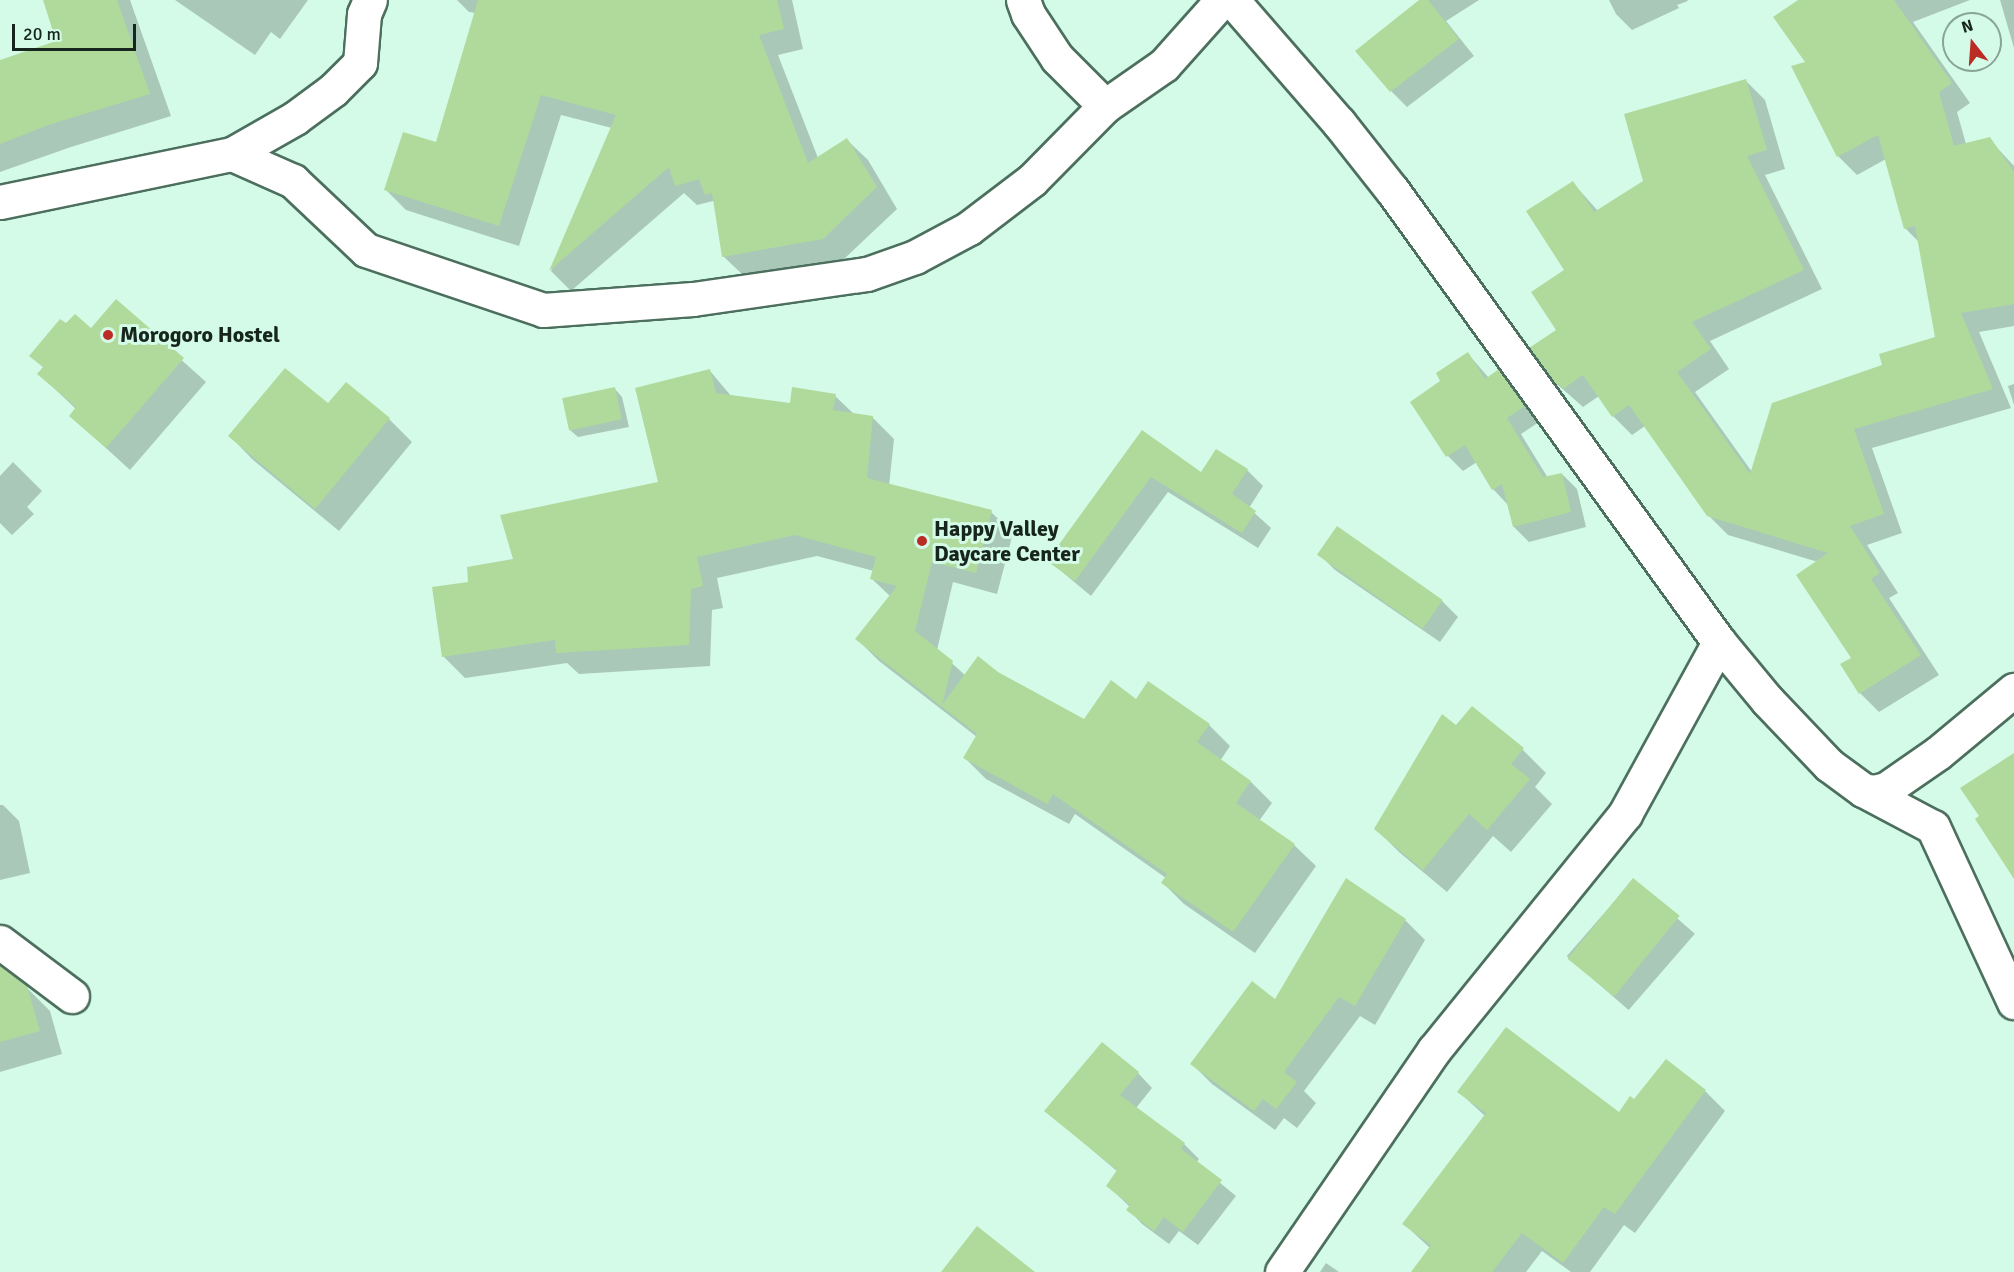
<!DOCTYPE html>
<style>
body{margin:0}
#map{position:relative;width:2014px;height:1272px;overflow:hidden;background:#d4fbe7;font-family:Signika,sans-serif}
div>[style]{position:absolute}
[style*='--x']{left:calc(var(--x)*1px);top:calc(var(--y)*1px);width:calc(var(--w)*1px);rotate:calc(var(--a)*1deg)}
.shadow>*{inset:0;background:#0003;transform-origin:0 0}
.building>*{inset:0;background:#b0da9c;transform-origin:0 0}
.roads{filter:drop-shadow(2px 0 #4c6f5e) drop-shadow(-2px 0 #4c6f5e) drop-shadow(0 2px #4c6f5e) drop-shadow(0 -2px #4c6f5e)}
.street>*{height:33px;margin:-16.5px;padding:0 16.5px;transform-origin:16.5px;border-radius:16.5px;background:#fff}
.dots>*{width:16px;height:16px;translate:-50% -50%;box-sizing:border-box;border:3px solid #d4fbe7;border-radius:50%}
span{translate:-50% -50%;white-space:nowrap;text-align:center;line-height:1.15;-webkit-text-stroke:6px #d4fbe7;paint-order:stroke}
.poi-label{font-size:22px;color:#16251d;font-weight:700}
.left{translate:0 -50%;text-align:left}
.north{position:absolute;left:1942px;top:12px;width:60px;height:60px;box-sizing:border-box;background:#d4fbe7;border:2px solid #88a596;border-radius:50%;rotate:343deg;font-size:16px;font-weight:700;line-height:24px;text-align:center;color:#16251d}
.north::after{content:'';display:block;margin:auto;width:21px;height:27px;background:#ba2c24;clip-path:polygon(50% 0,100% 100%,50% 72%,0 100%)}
.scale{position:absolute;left:12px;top:24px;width:124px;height:27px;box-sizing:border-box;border:3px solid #16251d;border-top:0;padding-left:8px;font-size:18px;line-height:21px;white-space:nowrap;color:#16251d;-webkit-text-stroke:4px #d4fbe7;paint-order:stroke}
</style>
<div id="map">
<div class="shadow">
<i style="clip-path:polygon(44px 0,130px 0,171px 116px,71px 147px,0 172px,0 62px,58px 42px)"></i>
<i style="clip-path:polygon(175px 0,308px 0,280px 39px,271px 32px,255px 55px)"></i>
<i style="clip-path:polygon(457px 0,792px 0,803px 49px,778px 55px,818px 158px,847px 140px,868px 160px,897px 209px,844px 259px,744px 276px,723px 256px,715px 203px,713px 201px,697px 205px,684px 193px,571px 291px,551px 271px,612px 128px,561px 115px,519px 246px,406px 210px,386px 190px,437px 144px,476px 13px,469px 12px)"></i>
<i style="clip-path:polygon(1421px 0,1479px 0,1446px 21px,1474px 56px,1407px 107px,1391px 91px)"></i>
<i style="clip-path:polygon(1609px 0,1687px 0,1688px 1px,1677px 5px,1679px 8px,1632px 30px,1616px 14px)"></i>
<i style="clip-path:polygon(1801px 0,1970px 0,1913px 22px,1970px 103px,1957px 112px,1966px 144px,1989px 139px,2014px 166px,2014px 326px,1979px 332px,2011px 408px,1872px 448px,1902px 533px,1867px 545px,1898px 593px,1889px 598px,1939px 675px,1879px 712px,1860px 693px,1853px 659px,1818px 562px,1728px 535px,1708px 515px,1645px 426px,1632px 435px,1613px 416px,1599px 396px,1583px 407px,1558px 385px,1558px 330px,1566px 270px,1573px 183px,1598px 211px,1645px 181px,1746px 81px,1765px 100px,1785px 169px,1765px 175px,1822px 289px,1710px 341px,1729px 369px,1695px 392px,1752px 472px,1884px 366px,1936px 338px,1920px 243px,1906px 229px,1886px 159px,1857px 175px,1838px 156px,1808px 63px)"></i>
<i style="clip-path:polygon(2000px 0,2014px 0,2014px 48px)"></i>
<i style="clip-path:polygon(117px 302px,206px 382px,130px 470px,71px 416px,76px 409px,39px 374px,44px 368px,31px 356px,91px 330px)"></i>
<i style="clip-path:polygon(1468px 354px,1489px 378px,1498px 371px,1513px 386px,1539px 422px,1521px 434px,1548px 478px,1562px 474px,1577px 489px,1586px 527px,1529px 542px,1514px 527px,1508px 505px,1493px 489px,1477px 462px,1463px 471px,1448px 456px,1412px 402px,1442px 382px)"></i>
<i style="clip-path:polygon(710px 371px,732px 397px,791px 405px,835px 396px,855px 415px,872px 417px,894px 439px,889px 486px,991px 512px,1013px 533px,997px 594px,953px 582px,937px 650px,965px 675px,997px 673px,1084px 721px,1137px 701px,1209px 725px,1230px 746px,1220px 761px,1251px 782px,1272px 803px,1259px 821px,1294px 845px,1316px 866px,1255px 953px,1184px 904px,1163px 883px,1166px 878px,1075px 814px,1069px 824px,986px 779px,965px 758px,977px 737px,879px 661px,857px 639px,891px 597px,872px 579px,874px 571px,817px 556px,717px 578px,723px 608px,712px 610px,710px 666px,579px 674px,567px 663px,465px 678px,444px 657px,433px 588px,470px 583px,659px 483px)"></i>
<i style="clip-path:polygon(2014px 384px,2014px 405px,2008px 386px)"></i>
<i style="clip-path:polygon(615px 389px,622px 397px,629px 427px,578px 437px,570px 430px)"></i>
<i style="clip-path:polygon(329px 405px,389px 419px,412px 442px,339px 531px,253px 460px,230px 436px)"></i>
<i style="clip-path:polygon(1143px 433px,1202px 474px,1247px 470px,1263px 486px,1249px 508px,1271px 528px,1258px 548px,1168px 492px,1091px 596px,1049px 561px)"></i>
<i style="clip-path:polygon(13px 462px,42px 491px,27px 507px,34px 514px,12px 535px,0 523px,0 476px)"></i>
<i style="clip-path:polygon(1319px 554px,1442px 601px,1458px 617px,1440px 642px,1335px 570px)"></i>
<i style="clip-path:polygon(1472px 708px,1523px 750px,1546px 773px,1535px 787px,1552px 804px,1511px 852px,1493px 836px,1447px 892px,1399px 852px,1376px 829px)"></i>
<i style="clip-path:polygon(0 805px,3px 805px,19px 821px,30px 873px,0 880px)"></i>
<i style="left:1633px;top:880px;width:82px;height:101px;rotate:41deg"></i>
<i style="clip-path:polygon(1405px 920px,1425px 940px,1375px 1025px,1360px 1016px,1304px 1091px,1316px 1103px,1297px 1128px,1284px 1118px,1275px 1130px,1212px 1084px,1192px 1064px,1275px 1002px)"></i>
<i style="clip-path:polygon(26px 987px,50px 1011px,62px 1054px,0 1072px,0 988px)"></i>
<i style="clip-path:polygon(1138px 1073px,1152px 1088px,1136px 1108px,1184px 1144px,1199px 1159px,1196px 1163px,1236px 1196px,1198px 1245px,1179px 1231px,1169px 1244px,1142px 1224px,1128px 1209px,1130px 1207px,1108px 1186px,1118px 1172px,1046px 1111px)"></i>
<i style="clip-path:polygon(1705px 1091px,1725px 1111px,1635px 1233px,1624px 1225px,1590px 1272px,1571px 1272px,1542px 1251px,1526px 1272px,1413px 1272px,1431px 1249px,1404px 1224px,1485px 1116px,1459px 1092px,1619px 1114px,1635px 1101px)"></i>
<i style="clip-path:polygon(1326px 1263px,1339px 1272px,1320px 1272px)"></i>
</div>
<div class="building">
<i style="clip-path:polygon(43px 0,117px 0,150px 94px,48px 125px,0 144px,0 60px,56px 41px)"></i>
<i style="clip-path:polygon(478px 0,777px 0,784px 29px,759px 35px,808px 163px,847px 138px,877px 187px,823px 239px,722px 257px,712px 193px,705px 195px,699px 179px,675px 186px,669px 167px,549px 271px,616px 115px,541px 95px,499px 226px,384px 190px,403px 132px,436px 142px)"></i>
<i style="clip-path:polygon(1419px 0,1428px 0,1459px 39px,1390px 92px,1355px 51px)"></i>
<i style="clip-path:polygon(1798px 0,1894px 0,1952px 83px,1939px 92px,1954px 146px,1990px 137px,2014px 172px,2014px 304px,1961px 313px,1993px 389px,1854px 429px,1884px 514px,1850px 526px,1880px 573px,1871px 579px,1921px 655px,1859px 694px,1840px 664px,1851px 658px,1796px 575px,1828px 553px,1707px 516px,1629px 405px,1612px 417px,1583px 375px,1563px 389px,1559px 384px,1557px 386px,1529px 348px,1556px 330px,1531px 292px,1564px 270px,1526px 211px,1573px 181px,1594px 212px,1643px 181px,1624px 114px,1746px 79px,1767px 150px,1747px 156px,1804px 270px,1692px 322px,1711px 349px,1677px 372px,1750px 474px,1772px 403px,1882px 365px,1879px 354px,1935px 337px,1915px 226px,1904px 229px,1878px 135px,1837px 157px,1791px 66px,1805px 62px,1773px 17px)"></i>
<i style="clip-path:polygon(116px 299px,184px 358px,106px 448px,69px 416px,76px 407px,37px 374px,43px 367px,29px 356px,60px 319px,66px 323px,75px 314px,91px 328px)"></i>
<i style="clip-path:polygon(1468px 352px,1485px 379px,1499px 369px,1525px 406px,1507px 418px,1543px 477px,1562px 473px,1571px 512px,1513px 527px,1502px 484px,1492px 490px,1465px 445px,1446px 457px,1410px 402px,1440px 381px,1436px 373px)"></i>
<i style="clip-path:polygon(285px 368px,328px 403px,346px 382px,390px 418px,315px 509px,228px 436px)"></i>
<i style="clip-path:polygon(710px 369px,716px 393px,790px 403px,792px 387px,836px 394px,833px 410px,873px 416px,867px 478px,992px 510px,976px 573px,932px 562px,915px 631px,953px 661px,942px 705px,978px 656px,998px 672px,1084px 719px,1111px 680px,1136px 699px,1148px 681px,1210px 724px,1197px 742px,1251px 781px,1236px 803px,1295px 844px,1233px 932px,1161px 883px,1167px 874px,1053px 794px,1047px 804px,963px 758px,977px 734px,855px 639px,897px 586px,870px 579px,876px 557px,795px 535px,697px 557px,703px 586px,691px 589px,689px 645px,556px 653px,555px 640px,442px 657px,432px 587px,468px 582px,467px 567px,513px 559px,500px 515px,658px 482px,635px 388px)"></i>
<i style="left:615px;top:387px;width:33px;height:54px;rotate:78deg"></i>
<i style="clip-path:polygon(1142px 430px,1201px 472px,1216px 449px,1248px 469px,1232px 494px,1256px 511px,1242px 533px,1151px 477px,1075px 581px,1047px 561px)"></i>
<i style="left:1337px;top:526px;width:129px;height:35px;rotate:35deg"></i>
<i style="clip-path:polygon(1472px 706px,1524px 748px,1511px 764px,1530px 779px,1487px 830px,1469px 814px,1423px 870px,1374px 829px,1442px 714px,1456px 725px)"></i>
<i style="clip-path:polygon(2014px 753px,2014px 879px,1975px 819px,1979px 816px,1960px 788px)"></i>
<i style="clip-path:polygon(1346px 878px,1406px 919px,1355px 1006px,1339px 997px,1284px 1072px,1297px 1082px,1276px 1109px,1263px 1099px,1254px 1111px,1190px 1064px,1252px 981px,1275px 999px)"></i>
<i style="left:1633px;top:878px;width:60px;height:104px;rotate:39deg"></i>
<i style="clip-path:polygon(0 965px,27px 986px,40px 1031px,0 1042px)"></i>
<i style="clip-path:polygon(1506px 1027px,1619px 1112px,1630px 1096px,1634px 1099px,1666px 1059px,1706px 1090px,1615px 1214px,1604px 1207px,1563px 1263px,1522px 1233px,1492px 1272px,1411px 1272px,1431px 1245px,1402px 1224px,1486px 1113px,1457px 1092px)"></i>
<i style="clip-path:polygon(1102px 1042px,1139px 1072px,1120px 1095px,1185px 1143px,1181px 1149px,1222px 1180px,1183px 1232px,1164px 1217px,1154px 1231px,1126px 1210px,1130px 1205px,1106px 1186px,1117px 1170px,1044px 1111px)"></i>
<i style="clip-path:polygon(977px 1226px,1035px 1272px,941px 1272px)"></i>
</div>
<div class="roads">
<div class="street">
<i style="--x:1023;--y:0;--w:15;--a:70"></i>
<i style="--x:1028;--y:14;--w:53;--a:56.6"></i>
<i style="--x:1057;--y:58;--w:68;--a:45"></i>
<i style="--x:1232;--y:0;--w:163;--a:49"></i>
<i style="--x:1339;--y:123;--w:85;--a:51.7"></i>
<i style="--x:1392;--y:190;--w:558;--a:54.12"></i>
<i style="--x:1719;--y:642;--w:75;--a:50.4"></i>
<i style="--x:1767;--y:700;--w:90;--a:46.4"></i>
<i style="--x:1829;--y:765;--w:42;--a:36.3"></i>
<i style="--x:1863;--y:790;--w:10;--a:11"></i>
<i style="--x:1873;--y:792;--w:13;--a:-13"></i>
<i style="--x:1886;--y:789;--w:63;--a:-34.7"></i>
<i style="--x:1938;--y:753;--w:99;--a:-39.7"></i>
<i style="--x:232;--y:154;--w:73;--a:-29.7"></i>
<i style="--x:295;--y:118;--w:47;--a:-36.4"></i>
<i style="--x:333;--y:90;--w:38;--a:-45"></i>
<i style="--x:360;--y:63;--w:49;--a:-85.3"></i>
<i style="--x:364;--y:14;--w:15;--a:-67"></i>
<i style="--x:0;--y:202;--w:237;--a:-11.7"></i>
<i style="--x:232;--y:154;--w:67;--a:23.9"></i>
<i style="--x:293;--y:181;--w:100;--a:43.4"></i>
<i style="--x:366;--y:250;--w:187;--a:18.7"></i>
<i style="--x:543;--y:310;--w:150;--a:-4.2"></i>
<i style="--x:693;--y:299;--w:176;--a:-8.2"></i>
<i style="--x:867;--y:274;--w:51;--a:-19.5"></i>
<i style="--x:915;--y:257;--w:61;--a:-28.2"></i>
<i style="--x:969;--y:228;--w:79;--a:-37.3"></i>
<i style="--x:1032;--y:180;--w:104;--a:-45.4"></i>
<i style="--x:1105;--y:106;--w:72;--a:-34.8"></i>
<i style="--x:1164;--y:65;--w:87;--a:-48.3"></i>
<i style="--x:1863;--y:790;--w:79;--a:27.9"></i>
<i style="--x:1933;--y:827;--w:193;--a:65.2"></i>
<i style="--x:0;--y:942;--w:90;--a:36.9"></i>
<i style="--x:1282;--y:1272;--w:269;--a:-55.6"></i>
<i style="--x:1434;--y:1050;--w:304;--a:-51"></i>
<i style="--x:1625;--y:814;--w:196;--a:-61.3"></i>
</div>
</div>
<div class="dots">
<i style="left:108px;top:335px;background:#ba2c24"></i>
<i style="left:922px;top:541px;background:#ba2c24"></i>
</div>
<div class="poi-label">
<span class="left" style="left:120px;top:335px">Morogoro Hostel</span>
<span class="left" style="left:934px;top:541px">Happy Valley<br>Daycare Center</span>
</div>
<div class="north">N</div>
<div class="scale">20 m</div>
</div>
